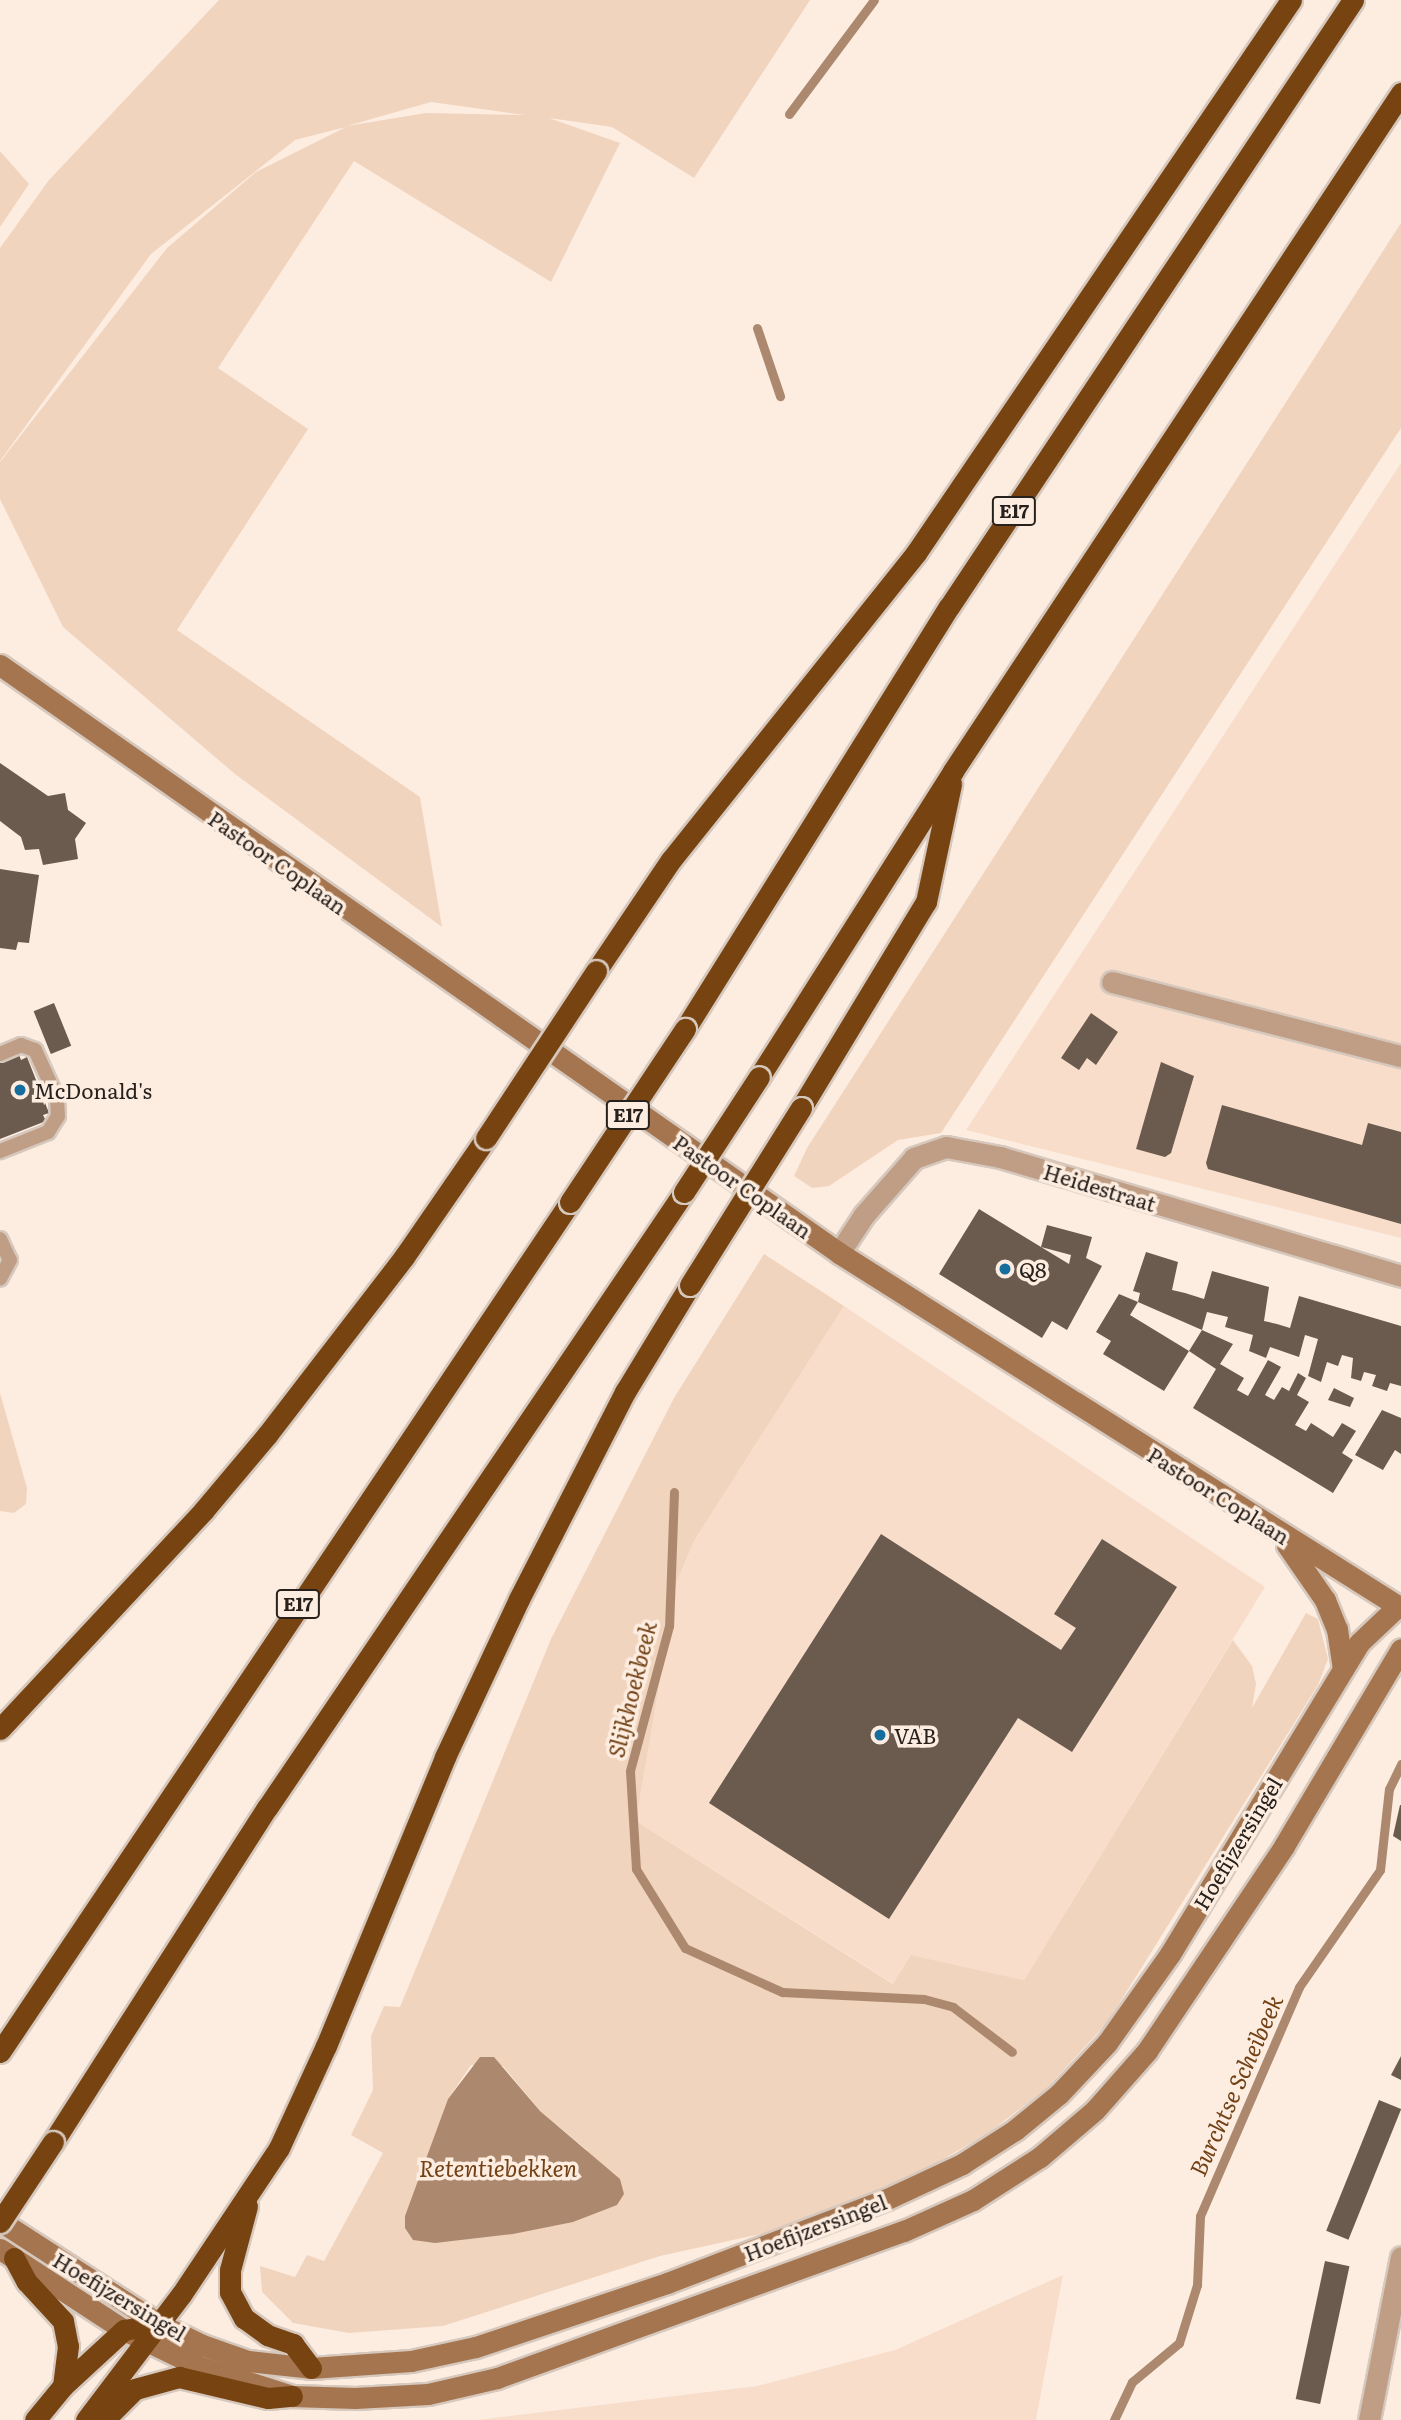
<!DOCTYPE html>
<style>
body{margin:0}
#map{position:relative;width:1401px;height:2420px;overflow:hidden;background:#fdede1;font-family:Literata,serif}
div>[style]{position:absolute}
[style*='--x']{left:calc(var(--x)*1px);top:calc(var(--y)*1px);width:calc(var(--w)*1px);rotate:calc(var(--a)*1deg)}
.built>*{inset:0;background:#f8ddca}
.green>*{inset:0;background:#f1d4be}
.water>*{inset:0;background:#ac896e}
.stream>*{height:9px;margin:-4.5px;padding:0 4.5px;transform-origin:4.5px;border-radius:4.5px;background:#ac896e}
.building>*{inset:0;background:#6b5a4e;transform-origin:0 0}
.roads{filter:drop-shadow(2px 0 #d6c8bd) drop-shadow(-2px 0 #d6c8bd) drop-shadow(0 2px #d6c8bd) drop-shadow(0 -2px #d6c8bd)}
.lane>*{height:14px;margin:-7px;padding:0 7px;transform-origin:7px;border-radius:7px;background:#bf9e85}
.street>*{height:21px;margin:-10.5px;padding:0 10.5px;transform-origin:10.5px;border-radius:10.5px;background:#bf9e85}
.secondary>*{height:21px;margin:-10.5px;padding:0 10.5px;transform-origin:10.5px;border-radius:10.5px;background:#a5754f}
.highway>*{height:21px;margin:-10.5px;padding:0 10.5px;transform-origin:10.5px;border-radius:10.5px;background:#774310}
.bridges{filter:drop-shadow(2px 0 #d6c8bd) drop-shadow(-2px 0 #d6c8bd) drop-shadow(0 2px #d6c8bd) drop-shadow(0 -2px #d6c8bd)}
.highway-bridge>*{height:21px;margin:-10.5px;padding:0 10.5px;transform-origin:10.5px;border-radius:10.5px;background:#774310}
.dots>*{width:19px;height:19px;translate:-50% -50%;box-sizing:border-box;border:4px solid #fdede1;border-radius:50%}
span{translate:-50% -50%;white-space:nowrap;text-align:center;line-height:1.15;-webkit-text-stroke:7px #fdede1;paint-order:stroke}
.shield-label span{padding:2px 5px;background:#fdede1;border:2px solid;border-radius:5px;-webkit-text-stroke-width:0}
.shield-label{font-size:19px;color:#27201b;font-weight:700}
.street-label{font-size:21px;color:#27201b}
.poi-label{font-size:21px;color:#27201b}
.left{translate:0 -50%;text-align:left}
.water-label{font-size:23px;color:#724216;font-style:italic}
</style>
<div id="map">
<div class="built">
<i style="clip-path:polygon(1401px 463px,1401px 1238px,966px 1130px)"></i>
<i style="clip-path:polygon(844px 1306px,1265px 1587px,1024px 1980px,911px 1955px,894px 1984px,636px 1821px,677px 1581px,694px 1541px)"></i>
<i style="clip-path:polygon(1063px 2275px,1036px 2420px,478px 2420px,757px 2386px,895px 2350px)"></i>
</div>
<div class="green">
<i style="clip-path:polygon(evenodd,219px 0,810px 0,694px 178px,612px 127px,549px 118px,620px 143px,551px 282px,354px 161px,218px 368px,308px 429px,177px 630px,420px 797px,442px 927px,235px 774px,63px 627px,0 499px,0 462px,167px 248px,256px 172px,346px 127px,295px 140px,151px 254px,0 461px,0 248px,49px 180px,219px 0,431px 102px,525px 115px,426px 113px,347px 126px,431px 102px)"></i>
<i style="clip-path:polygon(0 151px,29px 184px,0 227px)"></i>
<i style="clip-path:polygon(1401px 223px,1401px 428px,941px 1133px,898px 1140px,829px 1186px,812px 1188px,794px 1176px,807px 1148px)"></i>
<i style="clip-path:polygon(evenodd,764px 1254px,844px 1306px,694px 1541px,677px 1581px,636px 1821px,893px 1984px,911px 1955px,1024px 1980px,1233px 1640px,1252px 1666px,1256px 1684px,1252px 1708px,1306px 1613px,1318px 1619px,1328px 1659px,1318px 1685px,1107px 2023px,1046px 2089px,987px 2134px,917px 2174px,770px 2232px,660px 2256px,443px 2326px,349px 2333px,293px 2323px,262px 2292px,260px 2266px,295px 2277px,307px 2255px,324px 2261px,383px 2153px,351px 2135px,373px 2090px,371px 2036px,384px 2006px,400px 2007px,551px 1639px,674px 1398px,764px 1254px,471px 2065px,503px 2066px,540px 2111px,587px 2150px,417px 2187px,448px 2099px,471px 2065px)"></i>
<i style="clip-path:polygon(0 1393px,27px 1488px,26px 1504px,14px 1513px,0 1511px)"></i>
</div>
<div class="water">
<i style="clip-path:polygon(480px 2057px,494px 2057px,540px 2111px,620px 2179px,624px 2194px,617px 2205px,573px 2222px,513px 2234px,435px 2243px,413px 2240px,405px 2228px,405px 2216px,448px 2099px)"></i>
</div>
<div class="stream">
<i style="--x:789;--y:114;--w:142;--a:-53.3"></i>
<i style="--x:757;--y:328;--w:72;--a:71.3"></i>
<i style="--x:674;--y:1492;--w:134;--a:92.1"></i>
<i style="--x:669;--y:1626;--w:150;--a:105.1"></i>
<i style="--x:630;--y:1771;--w:98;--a:86.5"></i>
<i style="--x:636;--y:1869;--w:93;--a:58.2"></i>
<i style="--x:685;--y:1948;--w:107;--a:24.4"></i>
<i style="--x:782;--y:1992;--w:142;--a:2.8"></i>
<i style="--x:924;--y:1999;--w:30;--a:15"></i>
<i style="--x:953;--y:2007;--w:74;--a:37.3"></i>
<i style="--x:1114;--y:2420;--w:42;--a:-64.7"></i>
<i style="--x:1132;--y:2382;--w:61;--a:-39.7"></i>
<i style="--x:1179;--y:2343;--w:61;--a:-72.8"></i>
<i style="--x:1197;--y:2285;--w:69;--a:-87.5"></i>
<i style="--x:1200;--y:2216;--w:249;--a:-66.6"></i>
<i style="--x:1299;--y:1987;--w:142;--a:-55.3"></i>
<i style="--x:1380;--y:1870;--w:81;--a:-83.7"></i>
<i style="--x:1389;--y:1789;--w:28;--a:-64"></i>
</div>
<div class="building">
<i style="clip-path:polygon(0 763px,48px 796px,65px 793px,68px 810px,86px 823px,75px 839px,78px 859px,43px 865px,39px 849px,25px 850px,21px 837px,0 821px)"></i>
<i style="clip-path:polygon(0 869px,39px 875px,29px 943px,18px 942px,16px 950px,0 948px)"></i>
<i style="left:54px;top:1003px;width:46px;height:22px;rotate:68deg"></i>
<i style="clip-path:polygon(1091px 1013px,1118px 1032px,1096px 1065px,1087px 1058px,1079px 1070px,1061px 1058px)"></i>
<i style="clip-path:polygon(18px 1052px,21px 1060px,27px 1057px,49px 1113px,43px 1115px,46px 1121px,0 1139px,0 1059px)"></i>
<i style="clip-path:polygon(1161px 1062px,1194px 1076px,1171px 1153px,1165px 1157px,1136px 1149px)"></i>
<i style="clip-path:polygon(1222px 1105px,1362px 1145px,1368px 1123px,1401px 1132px,1401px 1224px,1208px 1169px,1206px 1163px)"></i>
<i style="clip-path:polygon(evenodd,979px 1209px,1041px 1247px,1047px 1225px,1092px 1237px,1086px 1258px,1102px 1266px,1067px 1330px,1052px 1321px,1042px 1338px,939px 1274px,979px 1209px,1041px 1247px,1071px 1255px,1069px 1264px,1041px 1247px)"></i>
<i style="clip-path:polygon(1146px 1252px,1178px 1262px,1172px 1290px,1185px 1293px,1204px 1299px,1212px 1271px,1269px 1287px,1264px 1321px,1277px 1324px,1290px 1328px,1299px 1296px,1401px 1326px,1401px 1386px,1390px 1383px,1387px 1391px,1372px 1386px,1376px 1375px,1364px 1372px,1361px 1381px,1351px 1378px,1353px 1358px,1342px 1355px,1338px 1366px,1327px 1362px,1321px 1382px,1308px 1376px,1318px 1339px,1305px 1335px,1299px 1357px,1270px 1347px,1266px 1358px,1249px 1351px,1253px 1335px,1225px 1327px,1228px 1317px,1207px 1312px,1202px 1330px,1233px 1344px,1220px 1364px,1244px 1378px,1237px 1390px,1248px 1396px,1268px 1360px,1281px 1367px,1265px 1395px,1274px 1400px,1282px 1387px,1289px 1391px,1298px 1373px,1306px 1378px,1297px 1395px,1309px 1402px,1295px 1425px,1306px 1431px,1311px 1423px,1333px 1437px,1342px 1423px,1356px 1431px,1342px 1453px,1353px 1460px,1333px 1493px,1193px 1408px,1216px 1369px,1189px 1351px,1164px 1391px,1103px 1354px,1111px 1341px,1096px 1332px,1119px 1294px,1138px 1302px,1130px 1315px,1189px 1351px,1202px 1330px,1138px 1302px,1140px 1293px,1133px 1291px)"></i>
<i style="clip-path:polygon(1334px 1388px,1354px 1398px,1350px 1407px,1328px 1400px)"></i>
<i style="clip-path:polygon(1382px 1410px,1401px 1418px,1401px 1454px,1395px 1450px,1383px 1470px,1355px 1455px)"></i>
<i style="clip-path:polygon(881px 1534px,1061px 1650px,1076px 1628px,1054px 1614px,1102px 1539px,1177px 1587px,1072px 1752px,1018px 1718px,889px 1919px,709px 1803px)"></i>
<i style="clip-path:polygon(1400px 1805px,1401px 1805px,1401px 1841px,1393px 1836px)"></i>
<i style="clip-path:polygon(1401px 2056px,1401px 2080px,1391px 2075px)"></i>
<i style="left:1379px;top:2100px;width:24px;height:141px;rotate:22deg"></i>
<i style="left:1325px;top:2261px;width:25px;height:141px;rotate:12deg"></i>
</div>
<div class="roads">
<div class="lane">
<i style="--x:0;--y:1054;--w:23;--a:-23"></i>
<i style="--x:21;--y:1045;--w:15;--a:20"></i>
<i style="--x:35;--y:1050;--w:53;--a:65.4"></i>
<i style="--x:57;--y:1098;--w:18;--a:87"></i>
<i style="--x:58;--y:1116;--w:19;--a:122"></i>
<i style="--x:48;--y:1132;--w:52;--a:158.4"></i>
<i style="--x:0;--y:1239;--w:23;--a:65"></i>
<i style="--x:10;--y:1260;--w:21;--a:118"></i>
</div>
<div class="street">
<i style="--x:1112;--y:982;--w:298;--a:14.4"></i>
<i style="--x:839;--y:1253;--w:45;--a:-56.7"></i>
<i style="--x:864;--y:1215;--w:76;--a:-48.7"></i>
<i style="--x:914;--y:1158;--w:34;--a:-19"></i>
<i style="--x:946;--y:1147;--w:55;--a:10.5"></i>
<i style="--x:1000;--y:1157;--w:418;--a:16.5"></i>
<i style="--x:1369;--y:2420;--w:166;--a:-78.9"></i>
</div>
<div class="secondary">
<i style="--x:0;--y:665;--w:1025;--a:35.02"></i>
<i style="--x:839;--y:1253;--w:665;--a:32.28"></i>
<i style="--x:1287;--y:1545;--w:67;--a:55.4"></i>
<i style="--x:1325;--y:1600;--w:31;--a:68"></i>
<i style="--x:1337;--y:1629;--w:40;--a:81.5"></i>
<i style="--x:0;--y:2221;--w:189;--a:32.9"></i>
<i style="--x:159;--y:2324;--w:48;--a:26"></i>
<i style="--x:202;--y:2345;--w:49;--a:19.2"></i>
<i style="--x:248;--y:2361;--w:63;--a:6.3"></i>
<i style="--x:311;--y:2368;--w:100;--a:-4"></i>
<i style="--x:411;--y:2361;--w:66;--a:-12.2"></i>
<i style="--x:476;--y:2347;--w:201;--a:-18.5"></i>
<i style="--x:667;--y:2283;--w:235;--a:-20.9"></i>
<i style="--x:887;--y:2199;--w:83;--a:-25"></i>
<i style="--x:962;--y:2164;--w:63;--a:-32.7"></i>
<i style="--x:1015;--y:2130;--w:57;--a:-39.3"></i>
<i style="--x:1059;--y:2094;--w:70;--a:-46.7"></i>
<i style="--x:1107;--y:2043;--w:109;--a:-54.7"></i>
<i style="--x:1170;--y:1954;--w:364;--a:-58.7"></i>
<i style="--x:1359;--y:1643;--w:54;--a:-43.5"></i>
<i style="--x:0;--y:2249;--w:148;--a:33.2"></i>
<i style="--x:124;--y:2330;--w:82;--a:25.9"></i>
<i style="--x:198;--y:2366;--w:99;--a:17.7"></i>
<i style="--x:292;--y:2396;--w:63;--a:1.8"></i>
<i style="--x:355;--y:2398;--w:73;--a:-3.1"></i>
<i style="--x:428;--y:2394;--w:71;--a:-13.1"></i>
<i style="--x:497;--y:2378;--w:433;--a:-19.9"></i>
<i style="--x:904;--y:2231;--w:76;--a:-24.2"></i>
<i style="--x:973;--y:2200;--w:80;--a:-32.7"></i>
<i style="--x:1040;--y:2157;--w:72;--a:-40.5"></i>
<i style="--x:1095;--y:2110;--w:79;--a:-48.6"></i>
<i style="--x:1147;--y:2051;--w:247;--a:-56.2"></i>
<i style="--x:1284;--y:1846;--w:229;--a:-59.3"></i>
</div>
<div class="highway">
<i style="--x:596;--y:971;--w:134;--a:-56"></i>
<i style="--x:671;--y:860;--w:393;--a:-51.4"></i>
<i style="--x:916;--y:553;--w:668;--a:-55.86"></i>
<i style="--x:685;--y:1029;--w:498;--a:-58"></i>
<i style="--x:949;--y:607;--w:729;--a:-56.35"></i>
<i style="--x:759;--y:1077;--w:362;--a:-57.6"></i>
<i style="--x:953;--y:771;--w:813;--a:-56.54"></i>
<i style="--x:801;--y:1108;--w:241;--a:-58.8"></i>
<i style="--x:926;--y:902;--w:121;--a:-78"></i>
<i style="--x:0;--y:1729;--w:299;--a:-47"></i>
<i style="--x:204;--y:1510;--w:98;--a:-50"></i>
<i style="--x:267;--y:1435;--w:225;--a:-52.4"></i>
<i style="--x:404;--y:1257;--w:145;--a:-55.4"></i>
<i style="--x:0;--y:2052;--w:1023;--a:-56.15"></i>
<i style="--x:53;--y:2142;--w:397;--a:-57.4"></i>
<i style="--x:267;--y:1808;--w:744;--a:-55.9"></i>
<i style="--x:247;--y:2206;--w:66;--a:104.9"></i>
<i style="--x:230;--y:2270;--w:22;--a:90"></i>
<i style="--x:230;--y:2292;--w:30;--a:62"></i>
<i style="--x:244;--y:2318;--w:29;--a:36"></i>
<i style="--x:267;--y:2335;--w:28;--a:19"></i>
<i style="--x:293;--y:2344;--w:30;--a:53"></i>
<i style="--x:14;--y:2258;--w:27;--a:62"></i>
<i style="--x:27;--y:2282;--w:53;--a:47.3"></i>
<i style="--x:63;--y:2321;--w:25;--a:79"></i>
<i style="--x:68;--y:2346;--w:40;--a:97.1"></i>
<i style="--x:35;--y:2420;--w:44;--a:-50.5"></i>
<i style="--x:63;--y:2386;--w:83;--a:-42.6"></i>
<i style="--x:124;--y:2330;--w:36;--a:-10"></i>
<i style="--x:86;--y:2420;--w:157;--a:-52.8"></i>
<i style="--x:181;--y:2295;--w:177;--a:-56.3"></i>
<i style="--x:279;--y:2148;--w:112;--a:-65.3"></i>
<i style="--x:326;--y:2046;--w:313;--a:-67.6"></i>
<i style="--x:445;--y:1757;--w:174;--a:-64.9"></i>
<i style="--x:519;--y:1599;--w:233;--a:-62.9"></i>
<i style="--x:625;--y:1392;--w:125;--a:-58.7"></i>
<i style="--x:104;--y:2420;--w:44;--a:-45"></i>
<i style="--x:135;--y:2389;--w:46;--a:-15.3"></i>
<i style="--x:179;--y:2377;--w:91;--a:13.3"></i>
<i style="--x:268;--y:2398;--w:24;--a:-5"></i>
</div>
</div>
<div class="bridges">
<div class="highway-bridge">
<i style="--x:486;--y:1138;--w:200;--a:-56.6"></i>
<i style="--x:684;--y:1192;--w:137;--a:-56.9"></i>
<i style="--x:570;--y:1202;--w:208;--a:-56.4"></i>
<i style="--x:690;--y:1285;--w:209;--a:-57.9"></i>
<i style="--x:0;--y:2222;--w:96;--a:-56.5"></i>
</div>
</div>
<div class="dots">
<i style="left:20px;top:1090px;background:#156e9e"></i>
<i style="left:1005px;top:1269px;background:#156e9e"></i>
<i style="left:880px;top:1735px;background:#156e9e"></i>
</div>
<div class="shield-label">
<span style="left:1014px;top:511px">E17</span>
<span style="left:628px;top:1115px">E17</span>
<span style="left:298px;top:1604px">E17</span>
</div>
<div class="street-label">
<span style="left:278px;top:862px;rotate:35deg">Pastoor Coplaan</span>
<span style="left:743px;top:1186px;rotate:35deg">Pastoor Coplaan</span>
<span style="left:1100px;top:1187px;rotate:17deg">Heidestraat</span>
<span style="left:1219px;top:1495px;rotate:32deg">Pastoor Coplaan</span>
<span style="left:1237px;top:1843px;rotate:-59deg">Hoefijzersingel</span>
<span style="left:815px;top:2227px;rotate:-21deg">Hoefijzersingel</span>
<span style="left:120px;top:2296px;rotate:31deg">Hoefijzersingel</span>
</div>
<div class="poi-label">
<span class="left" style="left:34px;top:1090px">McDonald's</span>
<span class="left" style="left:1019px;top:1269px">Q8</span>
<span class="left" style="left:894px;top:1735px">VAB</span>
</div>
<div class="water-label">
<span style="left:631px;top:1689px;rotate:-76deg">Slijkhoekbeek</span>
<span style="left:1235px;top:2085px;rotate:-66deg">Burchtse Scheibeek</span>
<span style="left:498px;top:2167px">Retentiebekken</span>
</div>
</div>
